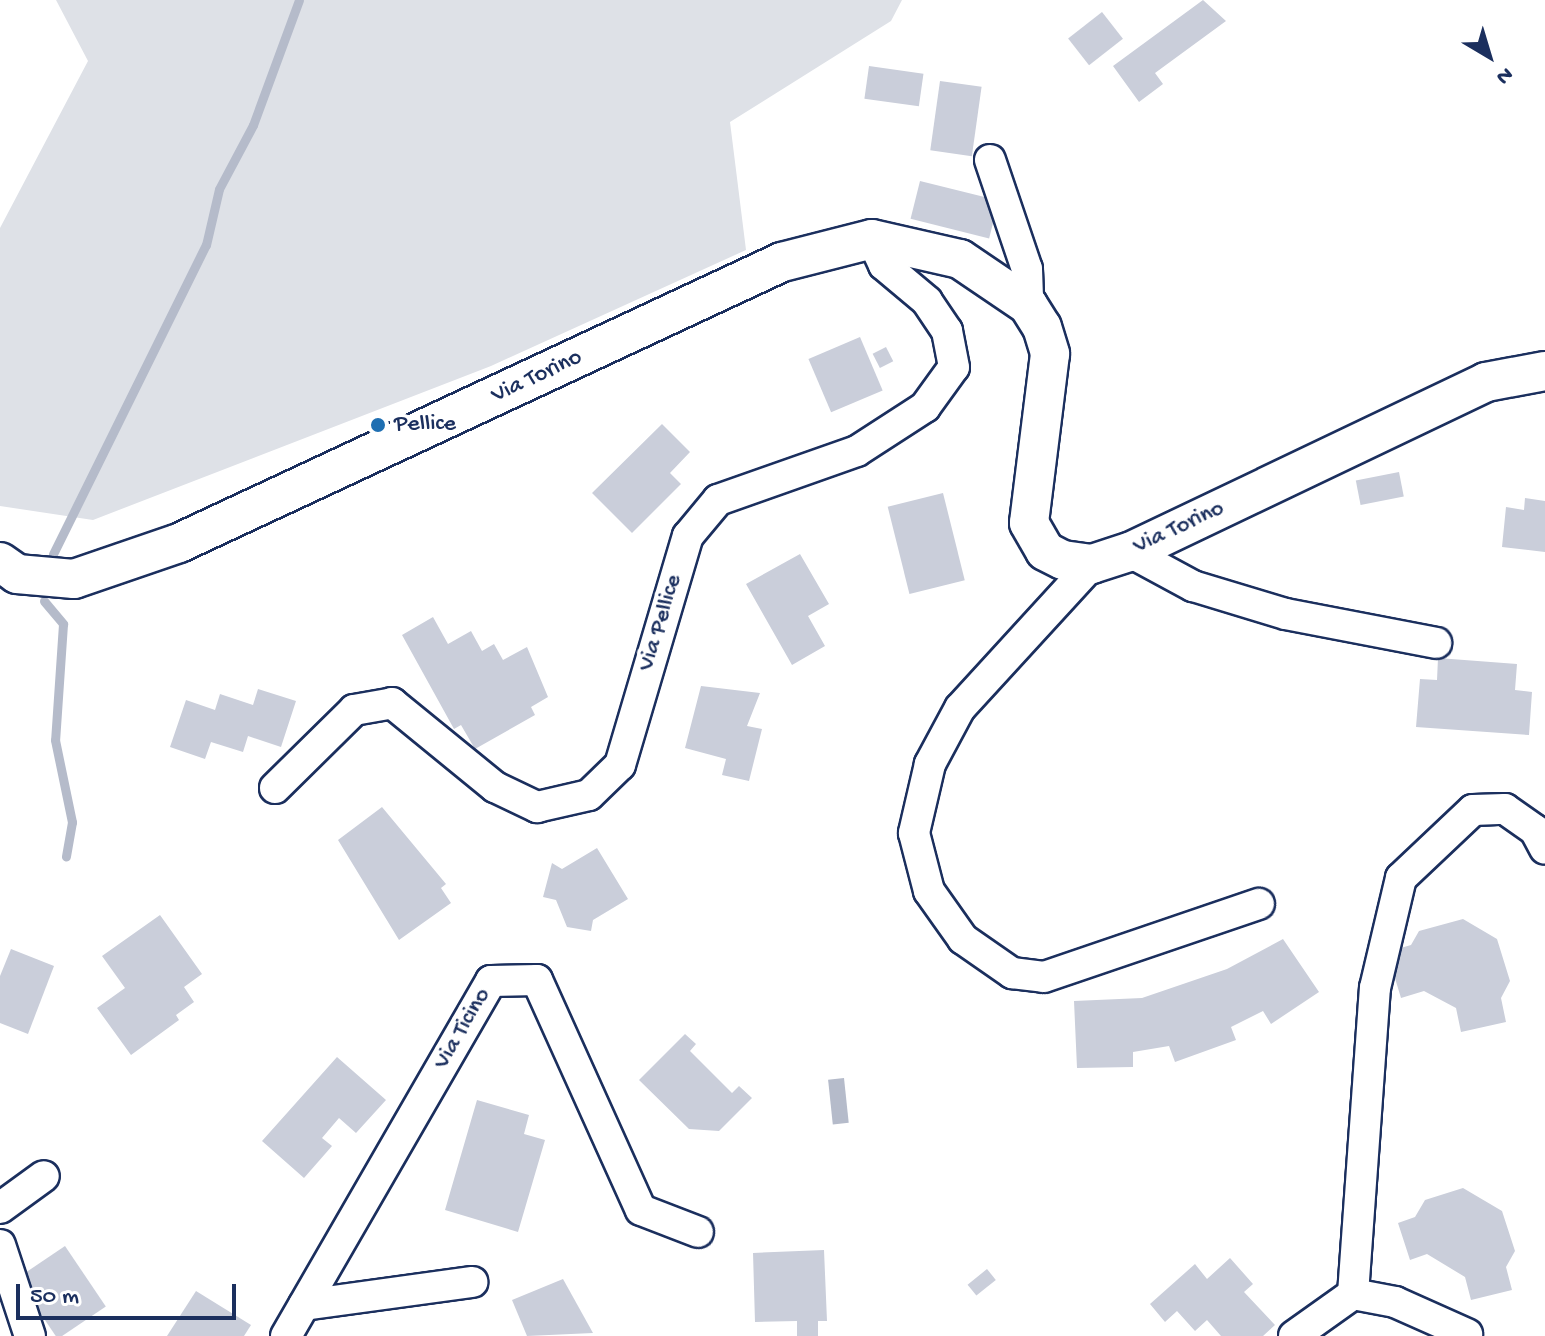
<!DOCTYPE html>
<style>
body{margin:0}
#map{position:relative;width:1545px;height:1336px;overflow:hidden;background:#fff;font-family:"Gochi Hand",sans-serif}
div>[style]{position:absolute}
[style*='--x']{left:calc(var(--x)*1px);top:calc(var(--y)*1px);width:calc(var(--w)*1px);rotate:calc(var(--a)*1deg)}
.green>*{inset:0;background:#dee1e7}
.water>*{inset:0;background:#b5bbca;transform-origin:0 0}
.stream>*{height:9px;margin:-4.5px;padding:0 4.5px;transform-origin:4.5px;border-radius:4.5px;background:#b5bbca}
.building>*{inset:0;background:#caceda;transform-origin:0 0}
.roads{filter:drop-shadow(2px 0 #1b2f5e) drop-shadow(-2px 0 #1b2f5e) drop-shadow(0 2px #1b2f5e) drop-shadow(0 -2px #1b2f5e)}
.minor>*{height:30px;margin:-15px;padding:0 15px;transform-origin:15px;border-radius:15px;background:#fff}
.major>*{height:38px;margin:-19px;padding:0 19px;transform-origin:19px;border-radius:19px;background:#fff}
.dots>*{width:22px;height:22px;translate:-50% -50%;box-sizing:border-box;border:4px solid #fff;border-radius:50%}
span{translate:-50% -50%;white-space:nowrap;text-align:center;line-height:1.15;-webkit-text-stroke:7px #fff;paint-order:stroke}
.street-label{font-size:24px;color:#1b2f5e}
.poi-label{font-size:24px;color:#1b2f5e}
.left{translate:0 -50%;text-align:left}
.north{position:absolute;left:1449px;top:16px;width:80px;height:80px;-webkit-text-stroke:6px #fff;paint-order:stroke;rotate:142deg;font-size:22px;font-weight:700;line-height:32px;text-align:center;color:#1b2f5e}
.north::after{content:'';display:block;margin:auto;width:28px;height:36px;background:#1b2f5e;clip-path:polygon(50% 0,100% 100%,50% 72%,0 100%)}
.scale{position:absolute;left:16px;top:1284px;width:220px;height:36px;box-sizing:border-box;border:4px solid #1b2f5e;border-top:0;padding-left:10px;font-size:24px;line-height:28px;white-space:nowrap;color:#1b2f5e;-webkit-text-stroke:6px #fff;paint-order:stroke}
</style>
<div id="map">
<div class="green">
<i style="clip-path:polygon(56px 0,902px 0,891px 21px,730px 122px,746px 250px,491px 366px,93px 520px,0 506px,0 228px,88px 61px)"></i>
</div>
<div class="water">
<i style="left:844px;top:1078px;width:45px;height:16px;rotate:84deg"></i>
</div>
<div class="stream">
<i style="--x:53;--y:554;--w:345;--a:-63.7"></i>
<i style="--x:206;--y:245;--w:57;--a:-76.9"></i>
<i style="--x:219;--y:189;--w:72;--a:-62"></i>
<i style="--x:253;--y:125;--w:133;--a:-69.8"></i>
<i style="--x:44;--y:601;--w:30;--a:50"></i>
<i style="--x:63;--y:624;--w:116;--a:93.9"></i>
<i style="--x:55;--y:740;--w:84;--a:78.3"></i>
<i style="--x:72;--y:822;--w:35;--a:100"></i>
</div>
<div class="building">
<i style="clip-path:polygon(1203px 0,1226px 21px,1155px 73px,1163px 84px,1139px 102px,1113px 66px)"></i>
<i style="left:1102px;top:12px;width:34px;height:43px;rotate:52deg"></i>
<i style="left:869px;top:66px;width:55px;height:33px;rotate:8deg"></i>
<i style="left:940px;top:81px;width:42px;height:70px;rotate:8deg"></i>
<i style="left:920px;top:181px;width:81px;height:39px;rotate:14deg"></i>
<i style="left:860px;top:337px;width:58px;height:56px;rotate:67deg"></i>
<i style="left:886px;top:347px;width:16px;height:15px;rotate:63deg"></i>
<i style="clip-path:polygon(662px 424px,690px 452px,670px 473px,681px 484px,632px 533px,592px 493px)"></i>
<i style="left:1399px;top:472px;width:25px;height:44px;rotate:79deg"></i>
<i style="left:943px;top:493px;width:90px;height:57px;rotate:76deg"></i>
<i style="clip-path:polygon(1525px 498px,1545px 501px,1545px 552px,1502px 547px,1506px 507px,1524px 510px)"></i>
<i style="clip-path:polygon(800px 554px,829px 604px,808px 616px,825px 646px,792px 665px,746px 584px)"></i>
<i style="clip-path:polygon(433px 617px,448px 644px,471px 631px,482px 651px,494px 644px,503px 660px,527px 647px,548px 697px,531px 707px,535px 715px,475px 749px,461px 725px,454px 729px,402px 635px)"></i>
<i style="clip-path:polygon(1438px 658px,1517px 664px,1515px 690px,1532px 692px,1529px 735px,1416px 727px,1420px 679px,1437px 680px)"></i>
<i style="clip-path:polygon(701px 686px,760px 693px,747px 726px,762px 729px,749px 781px,722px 775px,726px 759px,685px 748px)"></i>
<i style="clip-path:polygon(258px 689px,296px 701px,281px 747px,248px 736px,243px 752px,211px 742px,205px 759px,170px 747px,186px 700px,215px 710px,220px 694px,253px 705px)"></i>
<i style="clip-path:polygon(382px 807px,446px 884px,441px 888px,451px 903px,399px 940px,338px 840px)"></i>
<i style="clip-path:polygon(597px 848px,628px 899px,593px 920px,591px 931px,567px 927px,556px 900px,543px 897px,552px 863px,562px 869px)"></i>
<i style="clip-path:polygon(160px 915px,202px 974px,184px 987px,194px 1002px,176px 1015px,179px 1020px,131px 1055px,97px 1008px,125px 988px,102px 956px)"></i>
<i style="clip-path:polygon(1463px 919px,1497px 939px,1510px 981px,1501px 998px,1506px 1022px,1461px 1032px,1456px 1008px,1424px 991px,1401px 998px,1387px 952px,1411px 945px,1419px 931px)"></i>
<i style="clip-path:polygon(1283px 939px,1319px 992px,1271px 1024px,1263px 1011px,1231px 1027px,1236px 1040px,1175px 1062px,1169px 1046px,1133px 1052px,1133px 1067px,1077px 1068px,1074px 1001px,1142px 998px,1227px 969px)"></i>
<i style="clip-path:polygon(11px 949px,54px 966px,28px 1034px,0 1023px,0 976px)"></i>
<i style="clip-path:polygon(685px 1034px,696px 1044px,690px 1051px,732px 1093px,739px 1086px,752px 1098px,719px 1131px,689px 1129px,639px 1080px)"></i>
<i style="clip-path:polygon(337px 1057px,386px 1100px,356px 1133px,339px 1118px,322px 1138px,332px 1146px,304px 1178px,262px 1141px)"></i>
<i style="clip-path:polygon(477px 1100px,529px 1115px,524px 1134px,545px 1140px,518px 1232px,445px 1210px)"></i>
<i style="clip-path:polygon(1463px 1188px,1502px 1211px,1515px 1251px,1506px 1267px,1512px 1290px,1471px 1300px,1465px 1277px,1427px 1254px,1410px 1260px,1398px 1223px,1415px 1217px,1425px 1200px)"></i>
<i style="left:65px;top:1246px;width:73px;height:58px;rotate:56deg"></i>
<i style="clip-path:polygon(824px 1250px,827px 1321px,818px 1321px,818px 1336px,797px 1336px,797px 1321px,755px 1322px,753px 1253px)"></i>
<i style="clip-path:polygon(1230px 1258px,1253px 1284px,1244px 1292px,1275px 1325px,1263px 1336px,1221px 1336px,1207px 1320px,1195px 1331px,1177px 1311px,1165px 1322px,1150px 1304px,1195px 1264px,1207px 1279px)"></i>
<i style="left:987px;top:1269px;width:14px;height:25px;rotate:51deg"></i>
<i style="clip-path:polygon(563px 1279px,593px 1333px,527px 1336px,512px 1300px)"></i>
<i style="clip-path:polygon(196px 1291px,251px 1325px,244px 1336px,167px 1336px)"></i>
</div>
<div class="roads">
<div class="minor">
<i style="--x:990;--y:160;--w:115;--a:71.3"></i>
<i style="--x:1027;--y:269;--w:36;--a:88"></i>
<i style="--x:1130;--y:552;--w:72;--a:28.4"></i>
<i style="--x:1193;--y:586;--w:97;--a:16.8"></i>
<i style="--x:1286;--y:614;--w:153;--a:10.9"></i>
<i style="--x:1092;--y:564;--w:195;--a:132.5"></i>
<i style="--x:960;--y:708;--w:64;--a:118.2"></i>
<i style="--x:930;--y:764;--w:71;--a:103.1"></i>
<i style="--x:914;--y:833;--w:60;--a:75.5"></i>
<i style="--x:929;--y:891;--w:59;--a:54.7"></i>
<i style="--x:963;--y:939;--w:60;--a:34.8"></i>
<i style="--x:1012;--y:973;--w:32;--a:7"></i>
<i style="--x:1044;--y:977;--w:227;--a:-18.8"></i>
<i style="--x:275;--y:788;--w:111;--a:-44.6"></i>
<i style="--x:354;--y:710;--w:39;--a:-10"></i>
<i style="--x:392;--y:703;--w:133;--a:39.2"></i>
<i style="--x:495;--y:787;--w:47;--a:25.5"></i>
<i style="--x:537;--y:807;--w:53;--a:-13"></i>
<i style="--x:589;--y:795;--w:43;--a:-44.1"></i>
<i style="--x:620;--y:765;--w:239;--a:-73.5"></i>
<i style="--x:688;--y:536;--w:47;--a:-50.2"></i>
<i style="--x:718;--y:500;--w:147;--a:-19.4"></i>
<i style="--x:857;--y:451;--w:81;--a:-32.9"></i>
<i style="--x:925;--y:407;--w:49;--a:-54.1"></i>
<i style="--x:954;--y:367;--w:37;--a:-101"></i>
<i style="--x:947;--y:331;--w:36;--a:-124"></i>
<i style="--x:927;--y:301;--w:56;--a:-140.1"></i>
<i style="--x:884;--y:265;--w:29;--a:-115"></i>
<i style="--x:0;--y:1208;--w:54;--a:-36"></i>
<i style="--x:0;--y:1245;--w:96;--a:71.8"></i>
<i style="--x:1353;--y:1294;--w:307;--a:-85.9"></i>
<i style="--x:1375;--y:988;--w:113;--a:-76.7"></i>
<i style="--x:1401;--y:878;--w:99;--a:-43.4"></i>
<i style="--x:1473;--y:810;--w:32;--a:-2"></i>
<i style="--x:1505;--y:809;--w:37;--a:35"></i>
<i style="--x:1535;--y:830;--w:21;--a:62"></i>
<i style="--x:304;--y:1305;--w:170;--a:-7.8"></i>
<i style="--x:286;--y:1336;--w:410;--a:-60"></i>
<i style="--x:491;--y:981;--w:46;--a:-1.2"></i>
<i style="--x:537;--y:980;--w:252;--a:65.7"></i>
<i style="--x:641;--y:1210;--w:61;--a:21.1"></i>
<i style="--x:1294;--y:1336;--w:72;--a:-35.4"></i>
<i style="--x:1353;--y:1294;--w:43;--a:10.8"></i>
<i style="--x:1395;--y:1302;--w:79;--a:24"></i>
</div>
<div class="major">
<i style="--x:0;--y:562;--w:21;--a:35"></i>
<i style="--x:17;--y:574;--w:57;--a:5"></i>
<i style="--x:74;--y:579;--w:111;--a:-18.9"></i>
<i style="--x:179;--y:543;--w:665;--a:-24.99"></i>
<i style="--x:782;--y:262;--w:93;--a:-14.3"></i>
<i style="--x:872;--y:239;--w:90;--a:12.8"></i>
<i style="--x:960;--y:259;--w:82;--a:34.1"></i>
<i style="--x:1028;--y:305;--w:26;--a:58"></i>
<i style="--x:1042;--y:327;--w:28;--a:73"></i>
<i style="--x:1050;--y:354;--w:170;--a:97.1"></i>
<i style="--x:1029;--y:523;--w:32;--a:60"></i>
<i style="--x:1045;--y:551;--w:20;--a:27"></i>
<i style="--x:1063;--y:560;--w:29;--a:8"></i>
<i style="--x:1092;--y:564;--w:40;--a:-18"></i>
<i style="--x:1130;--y:552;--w:395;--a:-25.5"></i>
<i style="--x:1486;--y:382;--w:60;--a:-10.6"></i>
</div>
</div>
<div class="dots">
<i style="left:378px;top:425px;background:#1f6fb2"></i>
</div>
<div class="street-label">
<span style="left:537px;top:377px;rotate:-25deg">Via Torino</span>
<span style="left:1179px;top:528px;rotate:-25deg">Via Torino</span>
<span style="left:661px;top:623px;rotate:-73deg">Via Pellice</span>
<span style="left:463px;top:1029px;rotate:-60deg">Via Ticino</span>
</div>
<div class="poi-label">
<span class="left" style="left:394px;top:425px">Pellice</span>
</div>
<div class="north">N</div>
<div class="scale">50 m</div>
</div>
